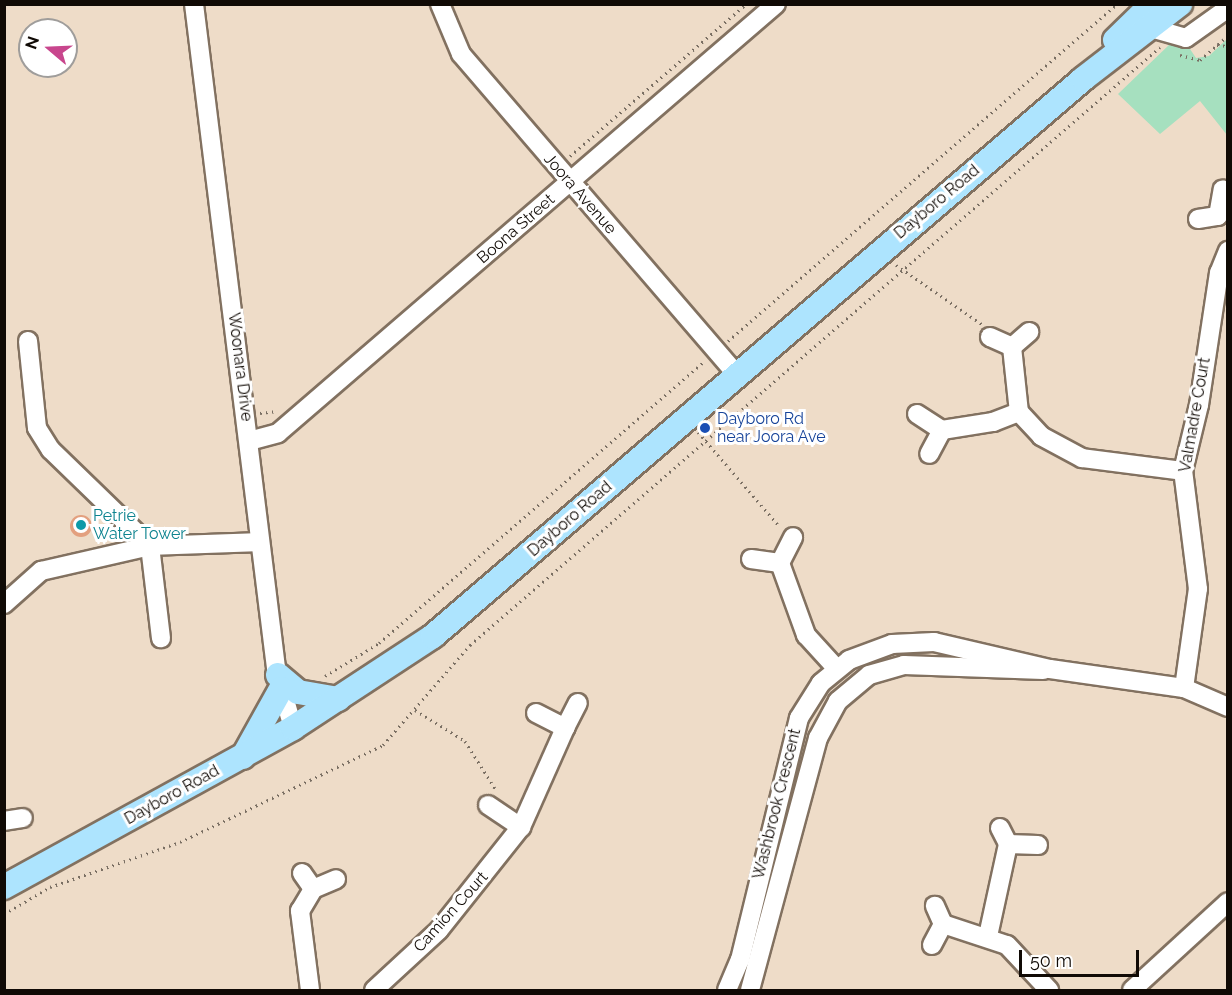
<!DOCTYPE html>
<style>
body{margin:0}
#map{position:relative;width:1232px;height:995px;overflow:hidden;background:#eedcc8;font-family:Raleway,sans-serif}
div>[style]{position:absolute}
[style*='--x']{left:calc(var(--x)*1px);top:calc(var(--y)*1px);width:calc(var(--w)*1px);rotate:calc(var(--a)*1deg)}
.green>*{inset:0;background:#a6e0bf}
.building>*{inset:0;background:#e3a07f}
.round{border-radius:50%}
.path>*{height:3px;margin-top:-1.5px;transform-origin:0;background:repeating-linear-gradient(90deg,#796e62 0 1.5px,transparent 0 6px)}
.roads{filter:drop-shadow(2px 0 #827160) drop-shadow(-2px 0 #827160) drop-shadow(0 2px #827160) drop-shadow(0 -2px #827160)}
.minor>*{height:18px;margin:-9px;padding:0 9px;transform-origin:9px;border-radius:9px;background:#fff}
.major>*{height:24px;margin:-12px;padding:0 12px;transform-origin:12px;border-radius:12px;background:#ade4fe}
.dots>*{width:16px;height:16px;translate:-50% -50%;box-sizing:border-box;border:3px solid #fff;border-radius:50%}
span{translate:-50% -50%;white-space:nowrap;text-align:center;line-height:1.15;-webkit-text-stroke:6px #fff;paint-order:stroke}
.street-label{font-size:16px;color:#100a05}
.transit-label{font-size:16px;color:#164399}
.left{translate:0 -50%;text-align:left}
.culture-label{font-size:16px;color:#0d838f}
.frame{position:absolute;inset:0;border:6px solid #100a05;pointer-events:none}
.north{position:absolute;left:18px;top:18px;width:60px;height:60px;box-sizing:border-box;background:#fff;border:2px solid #9f9d9b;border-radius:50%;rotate:289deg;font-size:16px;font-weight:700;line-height:24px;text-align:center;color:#100a05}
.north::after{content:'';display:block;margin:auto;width:21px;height:27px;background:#c8468d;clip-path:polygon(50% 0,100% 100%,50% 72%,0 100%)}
.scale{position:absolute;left:1019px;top:950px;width:120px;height:27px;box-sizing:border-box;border:3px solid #100a05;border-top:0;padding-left:8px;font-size:18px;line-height:21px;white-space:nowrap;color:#100a05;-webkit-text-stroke:4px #fff;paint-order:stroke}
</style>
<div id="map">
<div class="green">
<i style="clip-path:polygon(1227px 39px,1227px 135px,1200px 101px,1160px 134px,1118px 94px,1170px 44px,1188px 46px,1196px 58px,1209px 56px)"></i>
</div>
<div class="building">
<i class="round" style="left:70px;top:515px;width:22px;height:22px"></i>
</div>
<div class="path">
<i style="--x:1217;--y:45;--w:11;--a:5"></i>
<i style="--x:1180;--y:55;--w:21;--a:14"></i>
<i style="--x:1200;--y:60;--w:37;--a:-41"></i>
<i style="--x:570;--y:156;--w:233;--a:-40.8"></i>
<i style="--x:896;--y:265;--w:104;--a:34.5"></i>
<i style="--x:728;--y:341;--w:515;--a:-40.9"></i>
<i style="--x:260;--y:413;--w:17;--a:-7"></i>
<i style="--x:698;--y:432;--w:125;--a:49.2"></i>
<i style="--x:325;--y:676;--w:63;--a:-31.4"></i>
<i style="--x:379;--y:643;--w:431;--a:-40.9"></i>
<i style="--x:415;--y:710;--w:59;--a:31.8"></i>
<i style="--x:465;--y:741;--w:58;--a:57.7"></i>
<i style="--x:4;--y:914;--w:53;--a:-30.4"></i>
<i style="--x:50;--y:887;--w:138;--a:-19.1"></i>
<i style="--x:180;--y:842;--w:225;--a:-25.5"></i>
<i style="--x:383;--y:745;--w:133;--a:-49"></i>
<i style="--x:470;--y:645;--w:913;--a:-40.91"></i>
</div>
<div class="roads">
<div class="minor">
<i style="--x:194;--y:4;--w:669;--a:82.96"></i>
<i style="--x:276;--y:668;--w:62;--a:74.2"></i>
<i style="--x:440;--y:4;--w:54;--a:67.2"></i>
<i style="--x:461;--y:54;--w:422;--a:49.3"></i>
<i style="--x:1151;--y:28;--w:36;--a:16"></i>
<i style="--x:1186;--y:38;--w:52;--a:-35.5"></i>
<i style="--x:1198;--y:219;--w:20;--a:-9"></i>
<i style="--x:1218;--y:216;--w:27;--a:-80"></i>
<i style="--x:990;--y:337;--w:24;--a:24"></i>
<i style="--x:1012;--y:347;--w:23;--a:-41"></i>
<i style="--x:28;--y:341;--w:87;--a:84.1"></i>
<i style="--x:37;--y:428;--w:26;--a:58"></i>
<i style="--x:51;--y:450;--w:138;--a:44.1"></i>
<i style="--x:150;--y:546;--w:93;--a:83.2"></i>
<i style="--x:1012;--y:347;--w:65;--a:83.9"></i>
<i style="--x:1019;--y:412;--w:33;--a:47"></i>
<i style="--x:1041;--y:436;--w:47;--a:28.2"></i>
<i style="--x:1082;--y:458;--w:102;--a:7.3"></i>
<i style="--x:917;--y:414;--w:30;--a:33"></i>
<i style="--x:942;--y:430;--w:27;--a:118"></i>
<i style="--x:942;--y:430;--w:52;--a:-8.9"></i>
<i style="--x:993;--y:422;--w:28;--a:-21"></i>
<i style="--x:249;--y:441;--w:30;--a:-15"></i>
<i style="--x:278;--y:433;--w:657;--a:-40.74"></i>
<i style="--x:751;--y:559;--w:29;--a:8"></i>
<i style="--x:780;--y:563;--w:29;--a:-63"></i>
<i style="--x:780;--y:563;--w:77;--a:70.1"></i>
<i style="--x:806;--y:635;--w:46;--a:47.6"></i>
<i style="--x:4;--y:604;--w:50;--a:-41.7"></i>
<i style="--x:41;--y:571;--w:112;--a:-12.9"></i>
<i style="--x:150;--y:546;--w:110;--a:-2.1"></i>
<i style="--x:1184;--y:688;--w:100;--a:-82"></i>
<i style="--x:1198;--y:589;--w:119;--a:-97.2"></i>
<i style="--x:1183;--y:471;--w:68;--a:-76.4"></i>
<i style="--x:1199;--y:405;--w:134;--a:-81.4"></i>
<i style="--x:1219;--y:273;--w:24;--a:-68"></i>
<i style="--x:536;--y:713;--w:33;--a:27"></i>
<i style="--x:565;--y:728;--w:28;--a:-63"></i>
<i style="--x:488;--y:805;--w:40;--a:34"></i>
<i style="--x:4;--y:821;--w:19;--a:-9"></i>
<i style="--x:1000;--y:828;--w:18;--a:63"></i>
<i style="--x:1008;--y:844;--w:30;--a:2"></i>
<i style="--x:302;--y:873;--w:19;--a:55"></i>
<i style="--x:313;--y:889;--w:25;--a:-23"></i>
<i style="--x:943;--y:924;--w:67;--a:18.2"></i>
<i style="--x:1007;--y:945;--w:62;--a:47"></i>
<i style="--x:988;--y:936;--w:94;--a:-77.7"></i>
<i style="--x:932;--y:945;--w:24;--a:-62"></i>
<i style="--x:943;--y:924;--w:20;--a:-114"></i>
<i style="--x:310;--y:990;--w:80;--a:-97.2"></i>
<i style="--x:300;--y:911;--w:26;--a:-59"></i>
<i style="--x:374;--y:990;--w:88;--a:-42.7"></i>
<i style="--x:439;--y:930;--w:132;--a:-51.5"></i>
<i style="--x:521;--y:827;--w:108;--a:-66"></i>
<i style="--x:727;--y:990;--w:33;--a:-67"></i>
<i style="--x:740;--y:960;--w:249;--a:-76.3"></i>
<i style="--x:799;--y:718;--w:41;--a:-57.8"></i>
<i style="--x:821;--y:683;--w:36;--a:-39"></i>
<i style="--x:849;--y:660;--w:46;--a:-20.4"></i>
<i style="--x:892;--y:644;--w:42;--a:-2.7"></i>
<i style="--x:934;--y:642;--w:119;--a:13.1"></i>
<i style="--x:1050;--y:669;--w:135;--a:8.1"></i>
<i style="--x:1184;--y:688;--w:48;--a:23.4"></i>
<i style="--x:750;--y:990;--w:261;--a:-74.9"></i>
<i style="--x:818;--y:738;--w:42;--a:-61.6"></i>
<i style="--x:838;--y:701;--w:40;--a:-40"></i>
<i style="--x:869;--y:675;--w:36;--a:-16"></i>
<i style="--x:904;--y:665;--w:139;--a:2.1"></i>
<i style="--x:1132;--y:990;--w:130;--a:-42.5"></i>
</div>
<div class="major">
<i style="--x:1115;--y:40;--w:52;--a:-44.2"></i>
<i style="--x:278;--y:675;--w:26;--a:40"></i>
<i style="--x:298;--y:692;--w:41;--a:9.9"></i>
<i style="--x:243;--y:757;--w:78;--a:-60.8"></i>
<i style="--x:4;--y:887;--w:330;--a:-28.8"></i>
<i style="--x:293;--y:728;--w:168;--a:-33.3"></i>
<i style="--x:433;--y:636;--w:856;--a:-40.59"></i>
<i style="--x:1083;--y:79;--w:123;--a:-37.7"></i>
</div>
</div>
<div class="dots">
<i style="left:705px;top:428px;background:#1a4fb4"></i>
<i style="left:81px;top:525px;background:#0f9aa8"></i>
</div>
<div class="street-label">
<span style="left:580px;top:194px;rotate:49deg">Joora Avenue</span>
<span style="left:937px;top:202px;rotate:-40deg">Dayboro Road</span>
<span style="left:516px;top:229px;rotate:-41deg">Boona Street</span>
<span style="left:240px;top:367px;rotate:83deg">Woonara Drive</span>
<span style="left:1195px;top:415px;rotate:-80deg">Valmadre Court</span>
<span style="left:570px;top:519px;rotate:-41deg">Dayboro Road</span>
<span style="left:172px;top:795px;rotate:-29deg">Dayboro Road</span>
<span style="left:777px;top:804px;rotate:-76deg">Washbrook Crescent</span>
<span style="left:451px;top:912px;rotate:-48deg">Camion Court</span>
</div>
<div class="transit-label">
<span class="left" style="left:717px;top:428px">Dayboro Rd<br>near Joora Ave</span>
</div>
<div class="culture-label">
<span class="left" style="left:93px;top:525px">Petrie<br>Water Tower</span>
</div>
<div class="frame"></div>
<div class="north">N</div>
<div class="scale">50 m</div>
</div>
